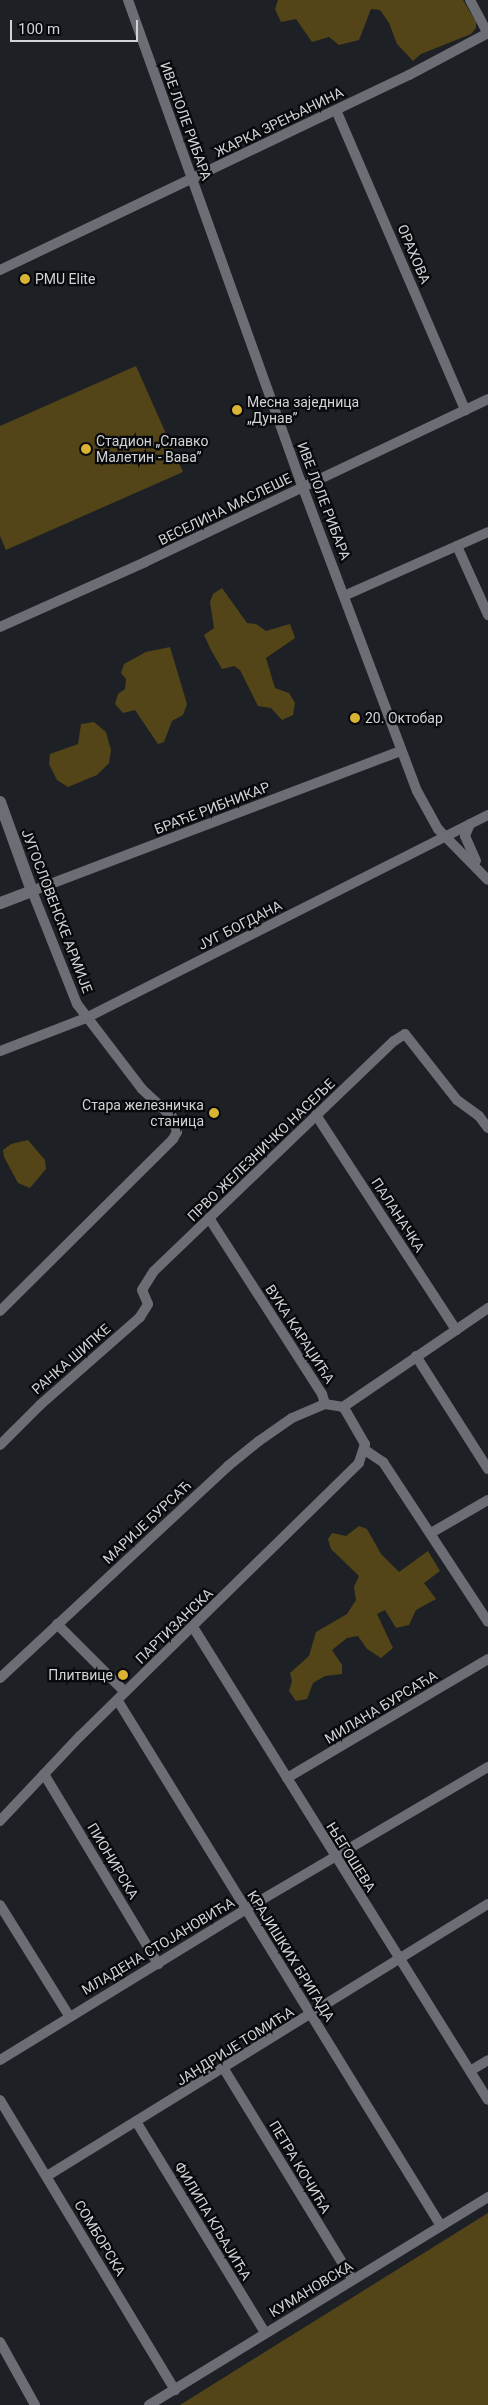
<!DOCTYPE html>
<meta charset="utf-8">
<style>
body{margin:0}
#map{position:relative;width:488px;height:2405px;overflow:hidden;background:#1d2025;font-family:Roboto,sans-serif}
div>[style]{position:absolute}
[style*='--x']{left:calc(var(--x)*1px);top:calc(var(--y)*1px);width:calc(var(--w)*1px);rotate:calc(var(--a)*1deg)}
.green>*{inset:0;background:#534518}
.minor>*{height:10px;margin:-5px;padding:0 5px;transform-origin:5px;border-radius:5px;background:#6b6e75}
.tertiary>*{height:12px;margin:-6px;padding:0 6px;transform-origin:6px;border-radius:6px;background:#6b6e75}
.dots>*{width:14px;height:14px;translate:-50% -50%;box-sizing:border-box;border:2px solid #08090c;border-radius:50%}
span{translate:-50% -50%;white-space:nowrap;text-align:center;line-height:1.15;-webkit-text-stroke:4.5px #08090c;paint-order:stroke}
.street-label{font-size:14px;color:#d1d3d6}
.poi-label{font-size:14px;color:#d1d3d6}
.left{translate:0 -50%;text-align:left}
.right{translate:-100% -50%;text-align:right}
.scale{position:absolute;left:10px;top:20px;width:128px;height:22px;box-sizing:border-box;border:2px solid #d1d3d6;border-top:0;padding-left:6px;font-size:15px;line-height:18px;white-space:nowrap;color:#d1d3d6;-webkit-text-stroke:4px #08090c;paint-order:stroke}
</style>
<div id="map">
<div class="green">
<i style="clip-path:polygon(278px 0,463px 0,476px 22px,476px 28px,471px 34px,421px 54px,413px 61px,397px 44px,389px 23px,380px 10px,371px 9px,359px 40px,339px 45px,329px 37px,312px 42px,296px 19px,281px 22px,275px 9px)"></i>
<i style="clip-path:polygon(136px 366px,183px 472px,6px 550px,0 536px,0 426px)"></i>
<i style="clip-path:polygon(222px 588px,247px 623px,256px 624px,266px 631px,290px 624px,295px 638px,266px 658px,275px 688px,289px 693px,295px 703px,293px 715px,282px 720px,271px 708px,258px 706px,240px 670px,234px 666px,222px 669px,211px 650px,204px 635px,214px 628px,210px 602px,213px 594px)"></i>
<i style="clip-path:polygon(170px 647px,187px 704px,183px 715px,172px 721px,164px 742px,158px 744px,135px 710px,123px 713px,115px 704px,118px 694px,125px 689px,126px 679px,121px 673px,124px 664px,146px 652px)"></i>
<i style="clip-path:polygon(94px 722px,106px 732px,111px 750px,109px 763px,97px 775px,68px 787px,57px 780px,49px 764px,50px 754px,78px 744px,81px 724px)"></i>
<i style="clip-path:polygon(28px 1140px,45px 1160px,46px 1169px,30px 1188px,18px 1183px,4px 1157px,3px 1150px,11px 1144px)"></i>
<i style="clip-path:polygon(359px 1526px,367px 1529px,381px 1554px,399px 1572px,428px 1551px,440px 1571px,424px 1583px,436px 1599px,416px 1610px,409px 1625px,396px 1628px,385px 1610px,377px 1614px,393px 1648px,381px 1658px,367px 1649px,358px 1636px,347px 1638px,332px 1650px,342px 1665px,342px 1674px,325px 1676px,313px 1683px,307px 1699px,296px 1701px,289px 1691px,292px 1681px,290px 1673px,309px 1656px,316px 1632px,347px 1614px,356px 1600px,354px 1587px,359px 1576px,331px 1549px,328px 1539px,332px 1533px,346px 1536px)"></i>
<i style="clip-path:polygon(488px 2213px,488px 2405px,180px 2405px)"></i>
</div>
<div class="minor">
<i style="--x:128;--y:0;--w:510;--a:70.29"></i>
<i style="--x:300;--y:480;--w:332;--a:69.4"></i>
<i style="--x:417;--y:791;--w:43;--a:61.1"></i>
<i style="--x:438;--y:829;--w:71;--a:45.6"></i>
<i style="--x:470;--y:0;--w:38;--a:62"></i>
<i style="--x:336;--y:110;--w:327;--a:66.7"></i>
<i style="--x:0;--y:270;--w:453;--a:-25.5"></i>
<i style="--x:409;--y:75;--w:89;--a:-28"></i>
<i style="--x:457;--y:546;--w:76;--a:65.8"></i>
<i style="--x:346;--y:595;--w:155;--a:-23.9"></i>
<i style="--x:0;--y:627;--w:159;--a:-24.1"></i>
<i style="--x:145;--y:562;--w:380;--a:-25.4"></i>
<i style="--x:470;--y:824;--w:13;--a:113"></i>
<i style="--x:465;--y:836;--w:27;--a:66"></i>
<i style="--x:0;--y:1051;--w:92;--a:-21"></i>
<i style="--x:86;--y:1018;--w:450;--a:-26.8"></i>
<i style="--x:316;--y:1115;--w:257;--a:56.9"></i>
<i style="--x:209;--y:1218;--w:209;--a:57.3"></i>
<i style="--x:322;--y:1394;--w:10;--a:73"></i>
<i style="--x:0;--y:1311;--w:244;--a:-44.8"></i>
<i style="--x:173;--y:1139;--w:8;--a:-60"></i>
<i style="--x:177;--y:1132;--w:16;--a:-108"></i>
<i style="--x:172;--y:1117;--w:41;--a:-137"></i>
<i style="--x:142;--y:1089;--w:107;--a:-127.4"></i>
<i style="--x:77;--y:1004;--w:122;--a:-111.7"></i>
<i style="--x:32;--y:891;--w:395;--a:-20.8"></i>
<i style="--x:416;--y:1356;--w:134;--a:57.5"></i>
<i style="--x:343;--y:1407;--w:176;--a:-34.3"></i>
<i style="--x:0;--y:1445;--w:57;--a:-45"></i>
<i style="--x:40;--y:1405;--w:133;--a:-41.3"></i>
<i style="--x:140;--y:1317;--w:15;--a:-58"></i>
<i style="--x:148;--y:1304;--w:15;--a:-113"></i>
<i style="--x:142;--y:1290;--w:22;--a:-58"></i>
<i style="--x:154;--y:1271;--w:332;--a:-43.8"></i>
<i style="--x:394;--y:1041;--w:13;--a:-32"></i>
<i style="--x:405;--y:1034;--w:84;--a:51.8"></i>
<i style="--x:457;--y:1100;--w:27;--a:36"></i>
<i style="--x:479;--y:1116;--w:15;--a:53"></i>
<i style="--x:365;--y:1450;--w:22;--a:34"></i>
<i style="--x:383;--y:1462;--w:191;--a:56.7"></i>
<i style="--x:431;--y:1533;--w:66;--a:-30.1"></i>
<i style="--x:57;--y:1624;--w:96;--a:45"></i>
<i style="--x:193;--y:1627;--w:557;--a:58.05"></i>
<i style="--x:0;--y:1678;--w:311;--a:-42.9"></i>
<i style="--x:228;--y:1466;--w:40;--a:-39"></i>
<i style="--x:259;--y:1441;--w:40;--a:-34.9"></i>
<i style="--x:292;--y:1418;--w:36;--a:-23"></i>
<i style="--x:325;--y:1404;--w:18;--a:9"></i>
<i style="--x:343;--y:1407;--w:7;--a:56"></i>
<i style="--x:347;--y:1413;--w:36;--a:60"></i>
<i style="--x:365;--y:1444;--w:20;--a:108"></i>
<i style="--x:359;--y:1463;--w:390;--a:135.6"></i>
<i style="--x:80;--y:1736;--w:117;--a:133.3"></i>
<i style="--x:118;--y:1701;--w:616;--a:58.4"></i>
<i style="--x:44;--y:1774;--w:222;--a:59"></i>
<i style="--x:287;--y:1778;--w:234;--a:-30.6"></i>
<i style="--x:0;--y:1905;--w:131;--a:58.1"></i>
<i style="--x:0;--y:2060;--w:289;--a:-31.5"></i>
<i style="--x:246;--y:1909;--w:281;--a:-30.4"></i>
<i style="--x:224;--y:2069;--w:247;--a:58.6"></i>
<i style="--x:470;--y:2071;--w:21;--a:-31"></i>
<i style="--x:0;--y:2100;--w:339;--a:58.9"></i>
<i style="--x:137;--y:2123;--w:246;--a:58.6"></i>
<i style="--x:47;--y:2176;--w:518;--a:-31.67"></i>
<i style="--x:0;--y:2342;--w:72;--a:60.9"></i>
<i style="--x:149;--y:2405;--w:398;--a:-31.5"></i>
</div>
<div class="tertiary">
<i style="--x:0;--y:802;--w:95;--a:70.2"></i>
<i style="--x:32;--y:891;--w:34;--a:159"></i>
</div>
<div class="dots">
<i style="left:25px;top:279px;background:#d9b334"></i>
<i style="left:237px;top:410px;background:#d9b334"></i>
<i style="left:86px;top:449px;background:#d9b334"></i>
<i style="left:355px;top:718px;background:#d9b334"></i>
<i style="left:214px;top:1113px;background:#d9b334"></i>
<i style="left:123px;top:1675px;background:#d9b334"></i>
</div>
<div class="street-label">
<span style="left:186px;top:121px;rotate:70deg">ИВЕ ЛОЛЕ РИБАРА</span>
<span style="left:279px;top:122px;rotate:-26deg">ЖАРКА ЗРЕЊАНИНА</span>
<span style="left:414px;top:254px;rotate:67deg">ОРАХОВА</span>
<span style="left:324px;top:501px;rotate:69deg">ИВЕ ЛОЛЕ РИБАРА</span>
<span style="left:225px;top:509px;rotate:-26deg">ВЕСЕЛИНА МАСЛЕШЕ</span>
<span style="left:212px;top:808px;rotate:-21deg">БРАЋЕ РИБНИКАР</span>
<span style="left:57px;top:911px;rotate:69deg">ЈУГОСЛОВЕНСКЕ АРМИЈЕ</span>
<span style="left:240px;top:925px;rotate:-27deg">ЈУГ БОГДАНА</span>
<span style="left:261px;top:1150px;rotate:-44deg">ПРВО ЖЕЛЕЗНИЧКО НАСЕЉЕ</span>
<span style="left:398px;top:1215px;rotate:57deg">ПАЛАНАЧКА</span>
<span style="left:300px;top:1334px;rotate:57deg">ВУКА КАРАЏИЋА</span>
<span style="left:71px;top:1359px;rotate:-41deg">РАНКА ШИПКЕ</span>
<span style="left:147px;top:1522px;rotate:-43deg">МАРИЈЕ БУРСАЋ</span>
<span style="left:174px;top:1626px;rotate:-44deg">ПАРТИЗАНСКА</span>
<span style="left:381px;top:1707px;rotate:-31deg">МИЛАНА БУРСАЋА</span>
<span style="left:351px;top:1857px;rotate:58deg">ЊЕГОШЕВА</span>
<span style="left:113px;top:1861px;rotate:59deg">ПИОНИРСКА</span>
<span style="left:158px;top:1946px;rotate:-31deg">МЛАДЕНА СТОЈАНОВИЋА</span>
<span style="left:291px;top:1956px;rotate:58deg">КРАЈИШКИХ БРИГАДА</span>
<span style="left:235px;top:2046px;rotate:-32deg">ЈАНДРИЈЕ ТОМИЋА</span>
<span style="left:300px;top:2167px;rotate:59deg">ПЕТРА КОЧИЋА</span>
<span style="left:213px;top:2221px;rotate:59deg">ФИЛИПА КЉАЈИЋА</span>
<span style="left:100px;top:2238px;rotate:59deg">СОМБОРСКА</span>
<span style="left:311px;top:2289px;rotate:-31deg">КУМАНОВСКА</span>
</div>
<div class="poi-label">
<span class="left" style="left:35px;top:279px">PMU Elite</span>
<span class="left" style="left:247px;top:410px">Месна заједница<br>„Дунав”</span>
<span class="left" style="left:96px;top:449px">Стадион „Славко<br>Малетин - Вава”</span>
<span class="left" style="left:365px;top:718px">20. Октобар</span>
<span class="right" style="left:204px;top:1113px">Стара железничка<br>станица</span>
<span class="right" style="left:113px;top:1675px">Плитвице</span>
</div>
<div class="scale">100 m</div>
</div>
